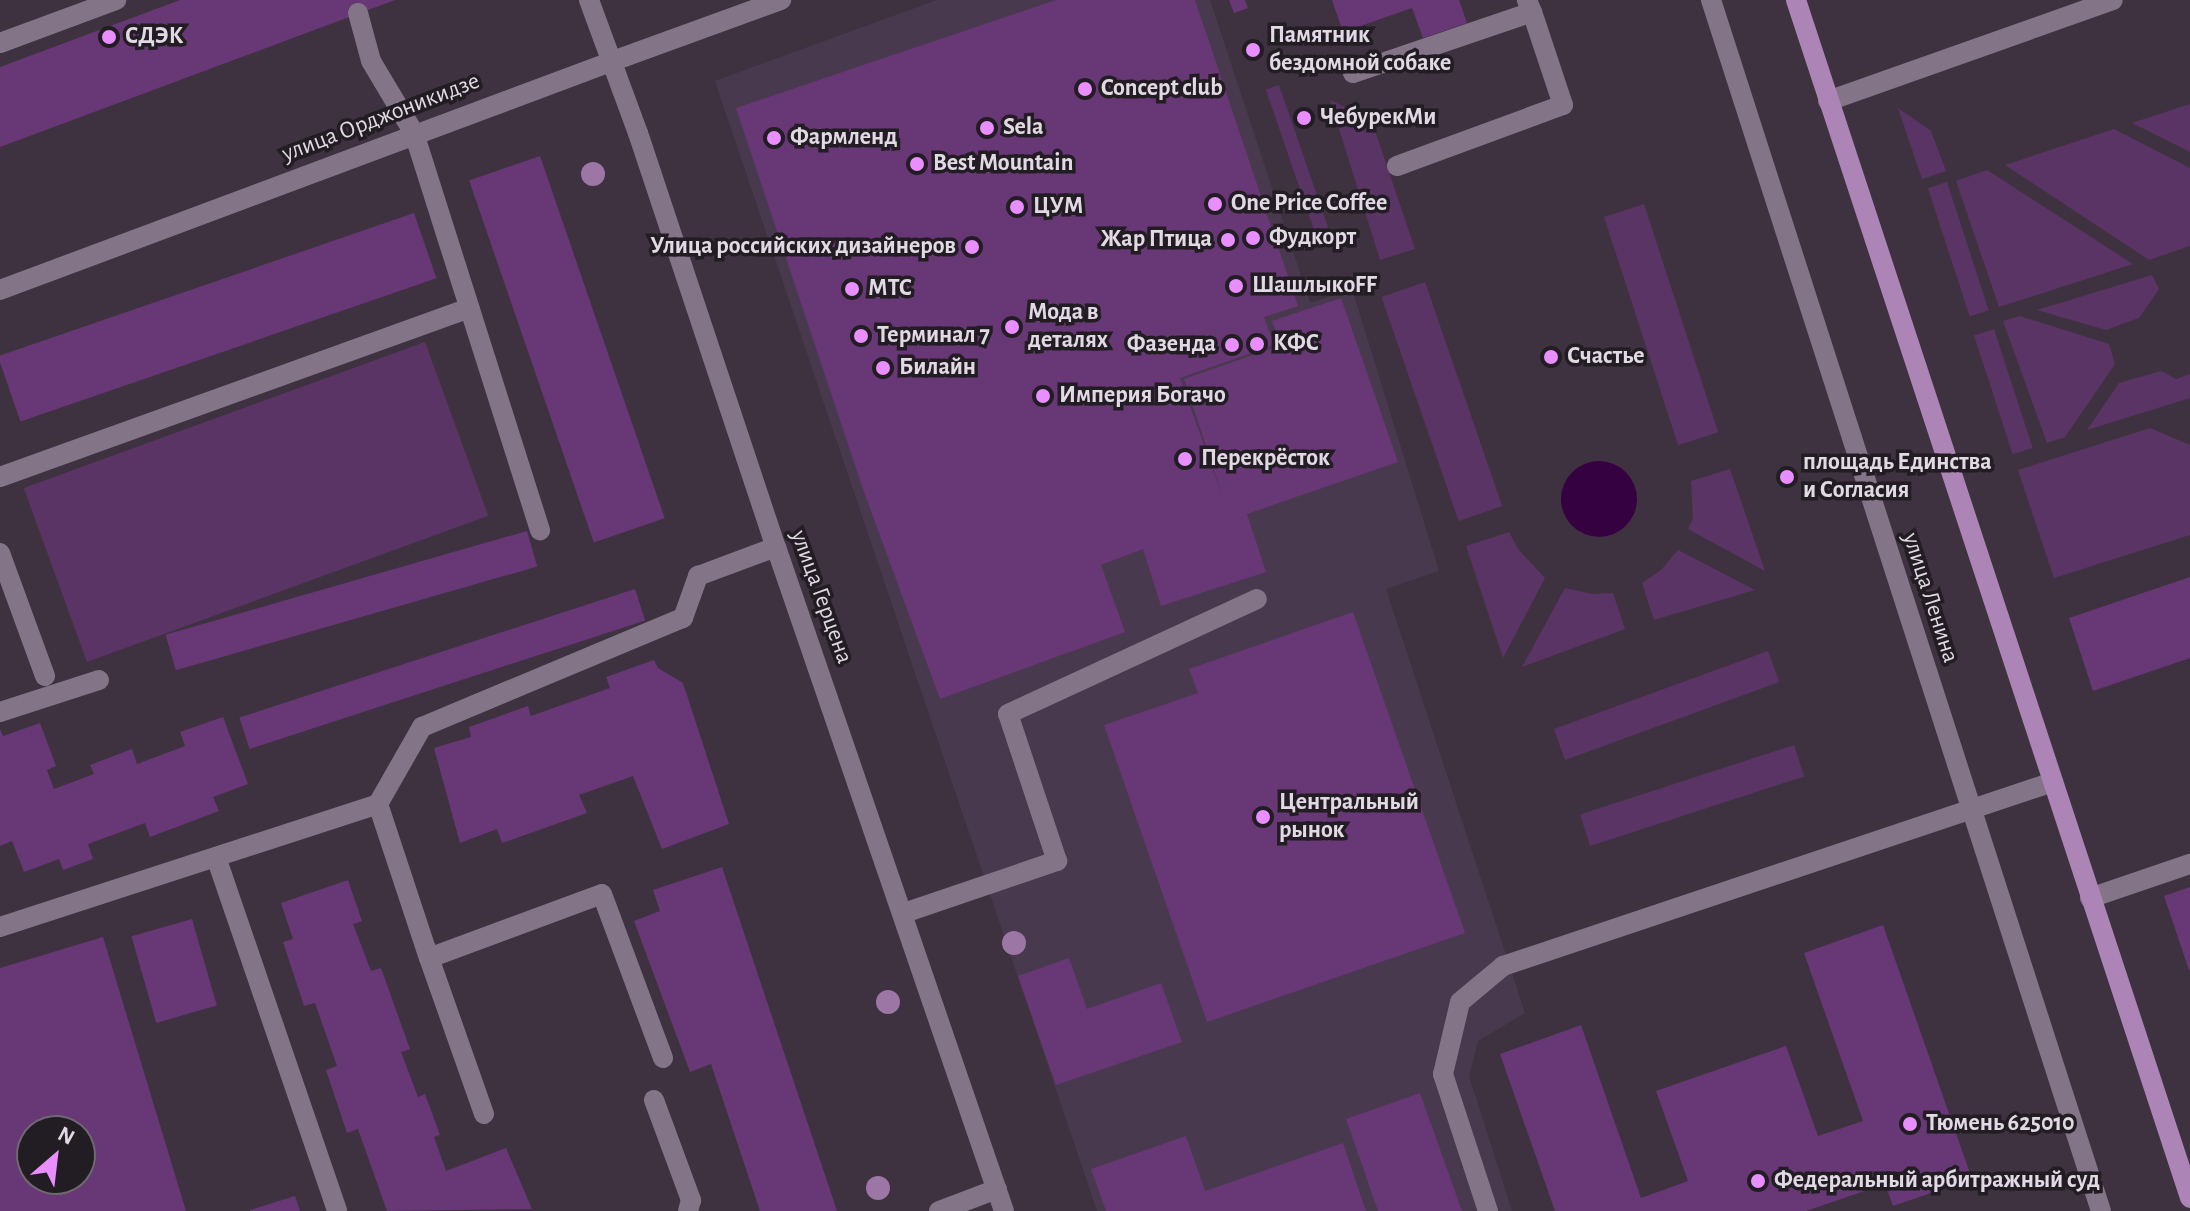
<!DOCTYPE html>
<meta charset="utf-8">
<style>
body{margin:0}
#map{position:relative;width:2190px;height:1211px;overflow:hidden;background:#3e3241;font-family:"Alegreya Sans",sans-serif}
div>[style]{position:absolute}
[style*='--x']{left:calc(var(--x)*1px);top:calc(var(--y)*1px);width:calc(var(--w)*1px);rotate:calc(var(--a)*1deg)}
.built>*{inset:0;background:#49394e}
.green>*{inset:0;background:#5a3464;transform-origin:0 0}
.water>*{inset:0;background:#350140}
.round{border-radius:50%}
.building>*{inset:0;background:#683775;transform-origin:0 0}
.lane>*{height:20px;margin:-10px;padding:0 10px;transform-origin:10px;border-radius:10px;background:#837587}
.street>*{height:20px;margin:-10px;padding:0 10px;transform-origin:10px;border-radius:10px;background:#837587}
.secondary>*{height:20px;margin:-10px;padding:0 10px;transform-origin:10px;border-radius:10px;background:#837587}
.primary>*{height:20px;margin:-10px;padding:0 10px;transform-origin:10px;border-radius:10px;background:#ac84b6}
.trees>*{width:24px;height:24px;margin:-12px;border-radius:50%;background:#9c77a6}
.dots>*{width:22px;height:22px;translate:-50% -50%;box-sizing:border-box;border:4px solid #221c23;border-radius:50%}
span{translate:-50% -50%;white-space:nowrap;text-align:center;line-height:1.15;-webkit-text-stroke:7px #221c23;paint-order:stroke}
.poi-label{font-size:24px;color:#e1d9e3;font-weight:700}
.left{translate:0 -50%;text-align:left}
.right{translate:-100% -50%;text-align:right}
.street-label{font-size:24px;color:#e1d9e3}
.north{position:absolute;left:16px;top:1115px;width:80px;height:80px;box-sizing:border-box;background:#221c23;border:2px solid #6e6870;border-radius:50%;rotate:28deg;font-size:22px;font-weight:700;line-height:32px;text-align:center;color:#e1d9e3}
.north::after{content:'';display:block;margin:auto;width:28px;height:36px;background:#e88eff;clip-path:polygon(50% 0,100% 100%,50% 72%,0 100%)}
</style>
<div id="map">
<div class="built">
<i style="clip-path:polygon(937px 0,1210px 0,1310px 303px,1352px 289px,1439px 571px,1386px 589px,1525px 1013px,1478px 1041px,1469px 1076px,1512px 1211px,1097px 1211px,715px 81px)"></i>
</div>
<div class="green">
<i style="left:1279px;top:85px;width:163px;height:14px;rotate:71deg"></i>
<i style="clip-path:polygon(1330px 100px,1371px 119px,1415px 249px,1380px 260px)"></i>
<i style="clip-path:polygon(2190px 104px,2190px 152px,2132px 123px)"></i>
<i style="clip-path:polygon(1898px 108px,1931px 131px,1946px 171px,1922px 179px)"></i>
<i style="clip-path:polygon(2114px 129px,2190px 168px,2190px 246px,2149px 260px,2005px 165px)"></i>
<i style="clip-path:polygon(1987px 170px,2133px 264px,1999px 307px,1956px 181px)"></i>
<i style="left:1947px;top:182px;width:135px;height:20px;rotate:72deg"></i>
<i style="left:1644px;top:204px;width:240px;height:42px;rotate:72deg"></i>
<i style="clip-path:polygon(2152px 275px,2159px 289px,2139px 318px,2106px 330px,2037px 310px)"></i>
<i style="left:1425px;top:282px;width:237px;height:46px;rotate:71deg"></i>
<i style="clip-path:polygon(2020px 316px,2109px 344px,2115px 364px,2065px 437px,2047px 443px,2003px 321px)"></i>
<i style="left:1994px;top:329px;width:125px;height:21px;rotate:72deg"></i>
<i style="left:425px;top:342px;width:185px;height:427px;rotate:70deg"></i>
<i style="clip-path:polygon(2161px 371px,2176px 379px,2190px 374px,2190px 398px,2087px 430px,2119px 383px)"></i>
<i style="clip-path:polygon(2150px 428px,2190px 445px,2190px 535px,2054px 578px,2018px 470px)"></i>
<i style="clip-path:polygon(1730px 469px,1765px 571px,1688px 529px,1693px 518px,1691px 481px)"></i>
<i style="clip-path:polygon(1509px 532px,1518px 549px,1545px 578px,1503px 658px,1466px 546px)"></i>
<i style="clip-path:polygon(1678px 550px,1755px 590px,1654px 620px,1642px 583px,1661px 570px)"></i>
<i style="clip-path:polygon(1565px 588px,1592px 594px,1613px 593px,1625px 629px,1522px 667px)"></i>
<i style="left:1768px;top:651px;width:33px;height:228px;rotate:70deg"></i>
<i style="left:1794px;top:745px;width:33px;height:225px;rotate:72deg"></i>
</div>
<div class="water">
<i class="round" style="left:1561px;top:461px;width:76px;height:76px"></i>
</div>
<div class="building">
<i style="clip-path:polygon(180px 0,395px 0,0 147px,0 67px)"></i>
<i style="clip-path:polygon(1056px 0,1195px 0,1196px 3px,1298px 306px,1264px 317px,1274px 345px,1180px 378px,1222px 495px,1184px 379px,1281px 345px,1272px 321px,1341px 298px,1398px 462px,1247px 514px,1266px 572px,1161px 606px,1143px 549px,1101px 565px,1125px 632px,940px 699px,864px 492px,736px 108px)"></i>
<i style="clip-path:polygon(1229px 0,1245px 0,1248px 8px,1234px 13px)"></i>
<i style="clip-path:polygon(1332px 0,1459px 0,1467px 23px,1423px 38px,1412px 8px,1343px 32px)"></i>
<i style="left:540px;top:156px;width:383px;height:75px;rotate:71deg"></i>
<i style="left:414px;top:213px;width:69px;height:440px;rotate:71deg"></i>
<i style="left:527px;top:531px;width:37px;height:376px;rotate:74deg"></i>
<i style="clip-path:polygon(2190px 577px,2190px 658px,2093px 691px,2069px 618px)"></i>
<i style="left:635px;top:589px;width:33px;height:416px;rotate:72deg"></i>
<i style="clip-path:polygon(1353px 612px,1465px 933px,1207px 1022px,1104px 725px,1198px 693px,1189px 669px)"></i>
<i style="clip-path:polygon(654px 660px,658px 668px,683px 683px,729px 824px,662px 849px,633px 776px,579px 795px,587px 813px,502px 843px,497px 829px,460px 843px,434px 748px,471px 737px,469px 727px,528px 706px,531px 716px,610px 688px,606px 677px)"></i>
<i style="clip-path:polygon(223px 717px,248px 784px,213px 797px,219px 811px,150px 837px,145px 823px,88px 844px,93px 859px,63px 870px,59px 859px,24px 872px,12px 841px,0 846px,0 729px,3px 736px,40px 723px,56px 766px,47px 770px,54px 789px,94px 774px,90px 765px,132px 749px,137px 764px,185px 746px,180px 732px)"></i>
<i style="clip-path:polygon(722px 867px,837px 1211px,760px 1211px,711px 1064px,690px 1072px,634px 921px,660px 911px,653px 890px)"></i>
<i style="clip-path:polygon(348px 880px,362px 921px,353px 924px,371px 971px,381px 968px,410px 1049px,401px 1052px,418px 1097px,425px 1094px,440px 1135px,434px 1137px,446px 1171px,506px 1148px,532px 1209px,387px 1211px,358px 1129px,347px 1133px,326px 1070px,337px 1066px,315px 1003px,304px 1006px,283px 942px,293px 939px,281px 903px)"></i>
<i style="clip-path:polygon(2190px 887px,2190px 970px,2189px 970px,2164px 896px)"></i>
<i style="left:192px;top:919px;width:90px;height:63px;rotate:74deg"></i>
<i style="clip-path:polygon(1883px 925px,1972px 1179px,1893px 1206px,1885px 1184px,1806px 1211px,1555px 1211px,1500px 1054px,1581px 1025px,1641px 1198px,1688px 1181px,1656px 1091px,1725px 1067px,1786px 1046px,1818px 1136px,1863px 1121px,1804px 953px)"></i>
<i style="clip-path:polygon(evenodd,103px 937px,186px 1211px,0 1211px,0 968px,103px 937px,32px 1131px,80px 1131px,80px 1179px,32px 1179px,32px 1131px)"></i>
<i style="clip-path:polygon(1069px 958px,1087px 1009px,1161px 983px,1182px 1042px,1056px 1085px,1018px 976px)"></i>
<i style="clip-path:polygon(1420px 1093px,1462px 1211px,1378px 1211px,1346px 1119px)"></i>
<i style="clip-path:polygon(1186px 1136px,1205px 1191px,1343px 1143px,1366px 1211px,1106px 1211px,1091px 1169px)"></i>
<i style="clip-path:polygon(295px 1196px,300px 1211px,250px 1211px,250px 1210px)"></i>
</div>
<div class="lane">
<i style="--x:358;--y:13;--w:50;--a:74.8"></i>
<i style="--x:371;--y:61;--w:84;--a:59.2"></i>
<i style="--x:414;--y:133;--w:417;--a:72.4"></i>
<i style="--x:0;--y:43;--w:124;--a:-20.3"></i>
<i style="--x:1353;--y:73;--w:189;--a:-18.8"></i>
<i style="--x:1532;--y:12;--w:13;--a:-113"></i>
<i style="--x:1828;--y:101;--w:302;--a:-19.5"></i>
<i style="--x:1397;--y:166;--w:177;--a:-20.2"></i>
<i style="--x:1563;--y:105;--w:98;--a:-108.4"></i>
<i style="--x:0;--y:477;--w:499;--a:-19.8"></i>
<i style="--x:0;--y:553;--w:131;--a:69.9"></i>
<i style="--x:0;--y:712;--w:104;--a:-17.9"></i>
<i style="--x:378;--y:804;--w:89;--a:-60.3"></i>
<i style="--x:422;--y:727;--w:283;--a:-22.7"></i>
<i style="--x:683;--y:618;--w:45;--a:-70.3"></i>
<i style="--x:698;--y:576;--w:83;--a:-20.4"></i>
<i style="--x:216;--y:857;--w:374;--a:71.1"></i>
<i style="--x:2090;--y:898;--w:106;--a:-18.8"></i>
<i style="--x:904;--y:913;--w:162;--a:-18.8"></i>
<i style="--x:1057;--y:861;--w:155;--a:-108.4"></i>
<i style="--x:1008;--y:714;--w:274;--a:-24.8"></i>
<i style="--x:0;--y:927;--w:398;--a:-18"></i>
<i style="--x:378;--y:804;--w:162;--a:71.7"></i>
<i style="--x:654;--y:1100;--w:107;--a:69.7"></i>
<i style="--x:691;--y:1200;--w:11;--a:105"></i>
<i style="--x:484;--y:1114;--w:165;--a:-109.4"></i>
<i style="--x:429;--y:958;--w:184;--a:-20.3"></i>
<i style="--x:602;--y:894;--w:175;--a:69.6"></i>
<i style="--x:939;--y:1211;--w:62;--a:-20.8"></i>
<i style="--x:1488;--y:1211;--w:144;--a:-108.2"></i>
<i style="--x:1443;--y:1074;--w:74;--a:-76.7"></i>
<i style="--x:1460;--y:1002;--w:56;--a:-39.9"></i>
<i style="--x:1503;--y:966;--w:580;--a:-18.5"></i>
</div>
<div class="street">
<i style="--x:1711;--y:0;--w:1272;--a:72.15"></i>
<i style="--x:0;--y:290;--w:654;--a:-20.48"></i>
</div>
<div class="secondary">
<i style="--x:589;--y:0;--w:142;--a:69.8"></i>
<i style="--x:638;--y:133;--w:436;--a:71.6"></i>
<i style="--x:776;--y:547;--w:702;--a:71.05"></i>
<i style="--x:613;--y:61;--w:179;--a:-20"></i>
</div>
<div class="primary">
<i style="--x:1796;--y:0;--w:1261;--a:71.79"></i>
</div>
<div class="trees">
<i style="left:593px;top:174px"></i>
<i style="left:1014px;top:943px"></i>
<i style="left:888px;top:1002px"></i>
<i style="left:878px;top:1188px"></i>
</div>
<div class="dots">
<i style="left:109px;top:37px;background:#e88eff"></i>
<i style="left:1253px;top:50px;background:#e88eff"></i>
<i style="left:1085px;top:89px;background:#e88eff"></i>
<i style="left:1304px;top:118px;background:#e88eff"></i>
<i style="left:987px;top:128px;background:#e88eff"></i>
<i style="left:774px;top:138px;background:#e88eff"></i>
<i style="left:917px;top:164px;background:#e88eff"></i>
<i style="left:1215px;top:204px;background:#e88eff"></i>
<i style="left:1017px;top:207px;background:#e88eff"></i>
<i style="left:1253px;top:238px;background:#e88eff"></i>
<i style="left:1228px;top:240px;background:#e88eff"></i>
<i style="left:972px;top:247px;background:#e88eff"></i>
<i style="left:1236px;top:286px;background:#e88eff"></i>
<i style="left:852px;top:289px;background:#e88eff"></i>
<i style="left:1012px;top:327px;background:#e88eff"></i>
<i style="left:861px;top:336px;background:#e88eff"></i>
<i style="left:1257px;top:344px;background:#e88eff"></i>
<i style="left:1232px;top:345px;background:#e88eff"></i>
<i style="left:1551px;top:357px;background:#e88eff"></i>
<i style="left:883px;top:368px;background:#e88eff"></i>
<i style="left:1043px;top:396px;background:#e88eff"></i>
<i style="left:1185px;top:459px;background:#e88eff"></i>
<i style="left:1787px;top:477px;background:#e88eff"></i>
<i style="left:1263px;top:817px;background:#e88eff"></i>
<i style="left:1910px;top:1124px;background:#e88eff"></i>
<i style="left:1758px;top:1181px;background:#e88eff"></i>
</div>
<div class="poi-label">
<span class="left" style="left:1269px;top:50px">Памятник<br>бездомной собаке</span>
<span class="left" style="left:125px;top:37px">СДЭК</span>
<span class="left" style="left:1101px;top:89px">Concept club</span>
<span class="left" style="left:1320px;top:118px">ЧебурекМи</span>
<span class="left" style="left:1003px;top:128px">Sela</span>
<span class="left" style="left:790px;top:138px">Фармленд</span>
<span class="left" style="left:933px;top:164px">Best Mountain</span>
<span class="left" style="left:1231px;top:204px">One Price Coffee</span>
<span class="left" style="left:1033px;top:207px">ЦУМ</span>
<span class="left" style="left:1269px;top:238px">Фудкорт</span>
<span class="right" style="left:1212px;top:240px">Жар Птица</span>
<span class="right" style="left:956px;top:247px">Улица российских дизайнеров</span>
<span class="left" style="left:1252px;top:286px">ШашлыкoFF</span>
<span class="left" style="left:868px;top:289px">МТС</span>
<span class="left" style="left:1028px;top:327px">Мода в<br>деталях</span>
<span class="left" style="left:877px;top:336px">Терминал 7</span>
<span class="left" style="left:1273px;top:344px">КФС</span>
<span class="right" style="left:1216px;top:345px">Фазенда</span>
<span class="left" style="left:1567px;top:357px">Счастье</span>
<span class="left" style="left:899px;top:368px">Билайн</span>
<span class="left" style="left:1059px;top:396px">Империя Богачо</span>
<span class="left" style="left:1201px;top:459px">Перекрёсток</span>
<span class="left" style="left:1803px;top:477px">площадь Единства<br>и Согласия</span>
<span class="left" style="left:1279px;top:817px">Центральный<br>рынок</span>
<span class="left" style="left:1926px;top:1124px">Тюмень 625010</span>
<span class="left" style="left:1774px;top:1181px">Федеральный арбитражный суд</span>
</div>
<div class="street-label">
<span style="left:381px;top:118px;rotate:-21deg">улица Орджоникидзе</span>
<span style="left:821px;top:597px;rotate:70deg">улица Герцена</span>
<span style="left:1930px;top:598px;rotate:72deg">улица Ленина</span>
</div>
<div class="north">N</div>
</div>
